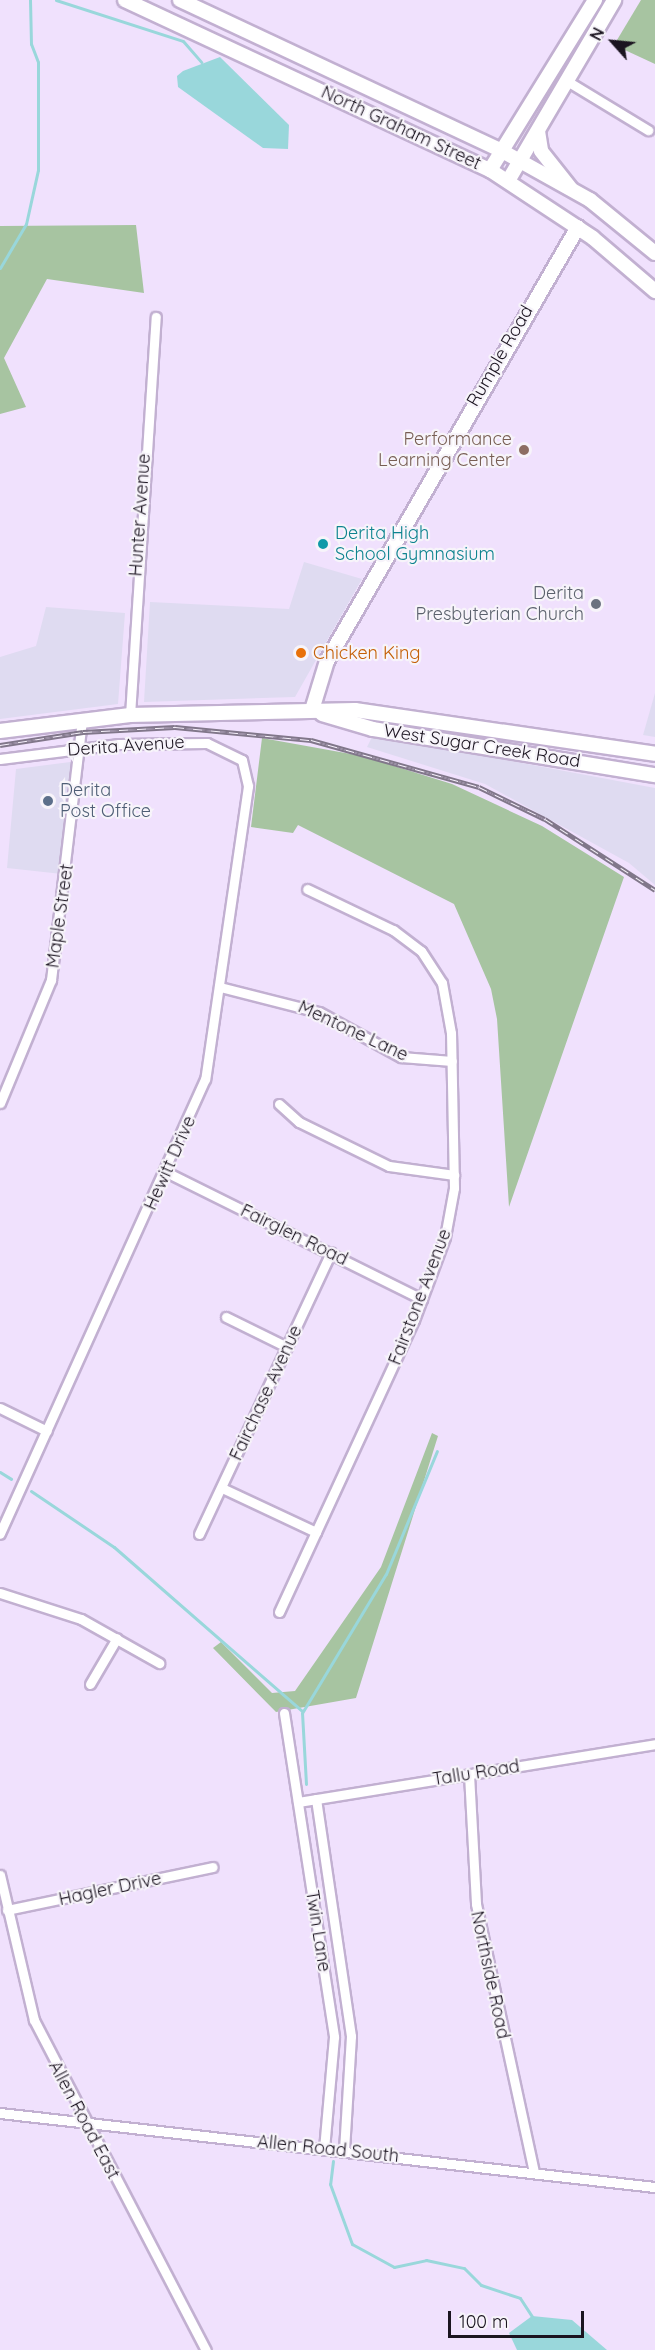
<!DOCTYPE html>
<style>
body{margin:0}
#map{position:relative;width:655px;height:2350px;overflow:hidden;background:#f0e1fd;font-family:Quicksand,sans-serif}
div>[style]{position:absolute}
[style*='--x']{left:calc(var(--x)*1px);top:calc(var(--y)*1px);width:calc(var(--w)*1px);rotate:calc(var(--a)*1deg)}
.commercial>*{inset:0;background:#dfdbf1}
.green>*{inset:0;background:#a7c4a1}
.water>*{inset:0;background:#99d7db}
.stream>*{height:3px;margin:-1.5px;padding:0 1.5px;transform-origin:1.5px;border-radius:1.5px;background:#99d7db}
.roads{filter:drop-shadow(2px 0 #c2b0d1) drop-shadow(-2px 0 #c2b0d1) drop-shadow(0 2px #c2b0d1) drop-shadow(0 -2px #c2b0d1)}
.street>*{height:9px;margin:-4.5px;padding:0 4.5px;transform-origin:4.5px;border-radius:4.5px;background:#fff}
.secondary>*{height:14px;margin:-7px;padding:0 7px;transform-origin:7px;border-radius:7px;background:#fff}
.rail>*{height:5px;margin-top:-2.5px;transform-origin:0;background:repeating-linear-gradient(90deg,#f7f4fa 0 9px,#81778a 0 18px);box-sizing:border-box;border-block:2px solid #81778a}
.dots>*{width:16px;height:16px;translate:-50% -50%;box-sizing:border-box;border:3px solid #f7f4fa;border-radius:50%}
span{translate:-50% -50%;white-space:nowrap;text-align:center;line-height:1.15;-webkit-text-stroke:4.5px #f7f4fa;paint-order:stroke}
.street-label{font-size:18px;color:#1b1420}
.education-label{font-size:18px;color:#785e54}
.right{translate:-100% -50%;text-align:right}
.culture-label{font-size:18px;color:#0d838f}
.left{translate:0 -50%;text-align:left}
.worship-label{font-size:18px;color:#5b616d}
.food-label{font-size:18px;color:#c56008}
.service-label{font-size:18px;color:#4e5e75}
.north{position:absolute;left:583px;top:12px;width:60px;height:60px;-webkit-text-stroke:4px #f7f4fa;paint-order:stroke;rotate:297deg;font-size:16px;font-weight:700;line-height:24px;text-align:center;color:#1b1420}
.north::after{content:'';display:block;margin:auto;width:21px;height:27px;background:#1b1420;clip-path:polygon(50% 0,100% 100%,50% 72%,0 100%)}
.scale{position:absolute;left:448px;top:2311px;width:136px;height:27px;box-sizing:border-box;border:3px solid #1b1420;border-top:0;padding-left:8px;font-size:18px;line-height:21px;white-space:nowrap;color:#1b1420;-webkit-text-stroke:4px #f7f4fa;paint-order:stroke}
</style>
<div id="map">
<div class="commercial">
<i style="clip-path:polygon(304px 562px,362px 579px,295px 697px,144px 702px,150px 602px,289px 609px)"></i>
<i style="clip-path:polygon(46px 607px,125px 613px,118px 704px,0 719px,0 657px,36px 646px)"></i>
<i style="clip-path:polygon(655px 693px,655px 737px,643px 735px)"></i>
<i style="clip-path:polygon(373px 735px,655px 788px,655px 885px,629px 863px,485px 784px,367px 747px)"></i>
<i style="clip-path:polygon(78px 761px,62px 874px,7px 868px,16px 769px)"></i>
</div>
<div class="green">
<i style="clip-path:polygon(641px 0,655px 0,655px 64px,614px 45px)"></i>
<i style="clip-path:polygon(136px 225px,144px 293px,47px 279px,4px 358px,26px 407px,0 414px,0 226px)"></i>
<i style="clip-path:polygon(262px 738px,362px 756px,452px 784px,542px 826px,624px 877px,509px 1207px,497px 1019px,491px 989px,454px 904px,298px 825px,293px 833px,251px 827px)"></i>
<i style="clip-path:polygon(432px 1433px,438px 1436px,356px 1698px,276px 1712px,213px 1648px,221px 1642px,272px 1693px,295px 1691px,381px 1567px)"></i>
</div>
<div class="water">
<i style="clip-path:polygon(220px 57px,289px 125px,288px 149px,263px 148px,178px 87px,177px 76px,183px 71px)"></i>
<i style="clip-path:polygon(532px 2316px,572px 2320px,607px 2350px,517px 2350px,509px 2333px)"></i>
</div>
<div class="stream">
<i style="--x:56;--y:0;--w:133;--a:17.9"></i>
<i style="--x:183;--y:41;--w:28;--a:49"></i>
<i style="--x:0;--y:268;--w:51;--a:-59.4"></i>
<i style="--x:26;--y:224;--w:55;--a:-77.5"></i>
<i style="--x:38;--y:170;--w:108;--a:-90"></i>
<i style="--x:38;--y:62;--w:19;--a:-111"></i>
<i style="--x:31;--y:44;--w:44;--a:-91.3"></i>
<i style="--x:0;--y:1472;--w:13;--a:32"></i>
<i style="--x:31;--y:1491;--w:100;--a:34"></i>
<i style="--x:114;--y:1547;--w:249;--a:41.1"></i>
<i style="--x:306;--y:1784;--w:71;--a:-93.2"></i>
<i style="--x:302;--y:1713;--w:162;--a:-58.9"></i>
<i style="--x:386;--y:1574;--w:133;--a:-67.5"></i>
<i style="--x:333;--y:2161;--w:23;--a:97"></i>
<i style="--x:330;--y:2184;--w:64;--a:69.9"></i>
<i style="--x:352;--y:2244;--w:48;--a:28.7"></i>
<i style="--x:394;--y:2267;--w:33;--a:-12"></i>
<i style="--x:426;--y:2260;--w:39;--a:12"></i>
<i style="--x:464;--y:2268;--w:24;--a:45"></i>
<i style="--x:481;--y:2285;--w:41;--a:18.4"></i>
<i style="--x:520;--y:2298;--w:24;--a:57"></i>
</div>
<div class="roads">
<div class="street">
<i style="--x:567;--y:81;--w:95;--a:31.2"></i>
<i style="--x:130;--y:715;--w:399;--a:-86.3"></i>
<i style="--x:0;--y:759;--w:120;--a:-7.2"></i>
<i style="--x:119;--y:744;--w:88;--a:-0.7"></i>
<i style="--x:207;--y:743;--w:39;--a:26"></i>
<i style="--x:242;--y:760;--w:27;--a:77"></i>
<i style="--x:248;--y:786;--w:296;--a:98.3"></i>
<i style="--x:205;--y:1079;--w:499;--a:114.3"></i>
<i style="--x:220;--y:987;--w:102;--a:14.2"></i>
<i style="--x:319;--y:1012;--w:94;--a:28.8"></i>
<i style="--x:401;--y:1057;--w:51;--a:4.5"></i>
<i style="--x:0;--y:1103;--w:133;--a:-67.5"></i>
<i style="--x:51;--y:980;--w:263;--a:-83.2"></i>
<i style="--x:279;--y:1104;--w:27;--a:42"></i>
<i style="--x:299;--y:1122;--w:100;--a:26.1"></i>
<i style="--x:389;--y:1166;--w:66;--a:7.9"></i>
<i style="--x:166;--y:1172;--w:286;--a:26.4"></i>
<i style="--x:226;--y:1317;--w:68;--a:26.2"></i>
<i style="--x:0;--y:1408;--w:52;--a:26.1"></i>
<i style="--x:222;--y:1488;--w:104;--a:25.1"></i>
<i style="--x:199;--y:1534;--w:311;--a:-64.9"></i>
<i style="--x:0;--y:1593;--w:85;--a:17.8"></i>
<i style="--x:81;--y:1619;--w:90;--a:29.4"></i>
<i style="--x:279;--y:1612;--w:322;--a:-65.2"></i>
<i style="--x:414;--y:1320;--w:89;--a:-69.5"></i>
<i style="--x:445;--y:1237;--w:50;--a:-79.6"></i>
<i style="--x:454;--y:1188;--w:155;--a:-91.1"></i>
<i style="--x:451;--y:1033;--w:51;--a:-100.2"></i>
<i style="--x:442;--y:983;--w:38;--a:-123"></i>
<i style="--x:421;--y:951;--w:35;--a:-143"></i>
<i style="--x:393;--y:930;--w:95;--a:-154.5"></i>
<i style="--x:90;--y:1684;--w:53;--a:-59.6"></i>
<i style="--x:284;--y:1713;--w:328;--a:81.2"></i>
<i style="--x:334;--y:2037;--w:112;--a:95.1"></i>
<i style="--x:469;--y:1774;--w:130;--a:86.9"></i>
<i style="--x:476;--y:1904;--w:274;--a:77.8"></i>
<i style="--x:316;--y:1799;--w:240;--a:81.6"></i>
<i style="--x:351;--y:2036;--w:115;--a:93.5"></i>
<i style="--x:298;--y:1802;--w:362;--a:-9.2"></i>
<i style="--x:0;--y:1875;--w:149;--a:76.8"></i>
<i style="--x:34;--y:2020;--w:372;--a:62.5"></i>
<i style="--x:7;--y:1910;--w:210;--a:-11.8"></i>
<i style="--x:0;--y:2113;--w:659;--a:6.45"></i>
</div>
<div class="secondary">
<i style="--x:125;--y:0;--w:403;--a:25"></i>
<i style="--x:490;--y:170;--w:123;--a:33.4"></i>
<i style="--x:593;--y:238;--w:82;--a:40.5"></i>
<i style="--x:180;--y:0;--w:356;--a:25.1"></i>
<i style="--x:502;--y:151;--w:101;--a:29.1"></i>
<i style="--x:590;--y:200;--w:84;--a:39.2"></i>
<i style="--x:538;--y:131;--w:20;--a:81"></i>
<i style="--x:541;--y:151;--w:48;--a:51.7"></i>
<i style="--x:490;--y:170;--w:200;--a:-58.3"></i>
<i style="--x:508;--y:181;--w:210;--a:-59.6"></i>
<i style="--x:312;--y:710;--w:51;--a:-73"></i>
<i style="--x:327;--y:661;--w:501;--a:-59.96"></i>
<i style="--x:322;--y:714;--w:53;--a:16.4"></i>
<i style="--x:373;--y:729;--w:286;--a:9.3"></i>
<i style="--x:0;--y:731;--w:131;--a:-7"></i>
<i style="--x:130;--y:715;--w:225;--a:-1.3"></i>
<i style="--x:355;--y:710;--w:303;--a:8.3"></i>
</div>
</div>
<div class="rail">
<i style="--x:0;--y:745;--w:84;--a:-8.9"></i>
<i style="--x:83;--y:732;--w:92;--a:-3.1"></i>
<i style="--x:175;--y:727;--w:137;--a:5.5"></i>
<i style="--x:311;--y:740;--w:174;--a:15.6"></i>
<i style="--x:479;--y:787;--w:73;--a:25.9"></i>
<i style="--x:545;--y:819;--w:131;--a:32.8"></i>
</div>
<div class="dots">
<i style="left:524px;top:450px;background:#8d6e63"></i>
<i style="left:323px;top:544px;background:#0f9aa8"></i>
<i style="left:596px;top:604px;background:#6b7280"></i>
<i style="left:301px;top:653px;background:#e8710a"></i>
<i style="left:48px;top:801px;background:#5c6f8a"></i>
</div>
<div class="street-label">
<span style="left:401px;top:128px;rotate:25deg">North Graham Street</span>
<span style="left:500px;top:356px;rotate:-60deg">Rumple Road</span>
<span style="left:140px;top:515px;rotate:-86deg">Hunter Avenue</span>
<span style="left:126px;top:746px;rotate:-4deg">Derita Avenue</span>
<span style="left:482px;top:746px;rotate:9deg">West Sugar Creek Road</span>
<span style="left:60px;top:916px;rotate:-82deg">Maple Street</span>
<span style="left:353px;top:1031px;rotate:25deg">Mentone Lane</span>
<span style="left:170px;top:1163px;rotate:-66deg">Hewitt Drive</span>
<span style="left:294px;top:1235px;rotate:26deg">Fairglen Road</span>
<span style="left:420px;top:1297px;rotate:-69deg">Fairstone Avenue</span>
<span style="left:266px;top:1393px;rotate:-65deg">Fairchase Avenue</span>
<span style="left:476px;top:1773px;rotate:-9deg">Tallu Road</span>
<span style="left:110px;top:1889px;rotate:-12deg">Hagler Drive</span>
<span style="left:318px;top:1931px;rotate:81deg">Twin Lane</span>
<span style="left:490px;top:1975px;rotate:78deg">Northside Road</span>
<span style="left:84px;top:2120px;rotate:62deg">Allen Road East</span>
<span style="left:328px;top:2149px;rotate:6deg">Allen Road South</span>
</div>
<div class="education-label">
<span class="right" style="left:512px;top:450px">Performance<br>Learning Center</span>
</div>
<div class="culture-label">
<span class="left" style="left:335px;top:544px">Derita High<br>School Gymnasium</span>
</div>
<div class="worship-label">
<span class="right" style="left:584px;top:604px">Derita<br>Presbyterian Church</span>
</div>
<div class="food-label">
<span class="left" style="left:313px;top:653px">Chicken King</span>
</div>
<div class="service-label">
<span class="left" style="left:60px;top:801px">Derita<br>Post Office</span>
</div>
<div class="north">N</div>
<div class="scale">100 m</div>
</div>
